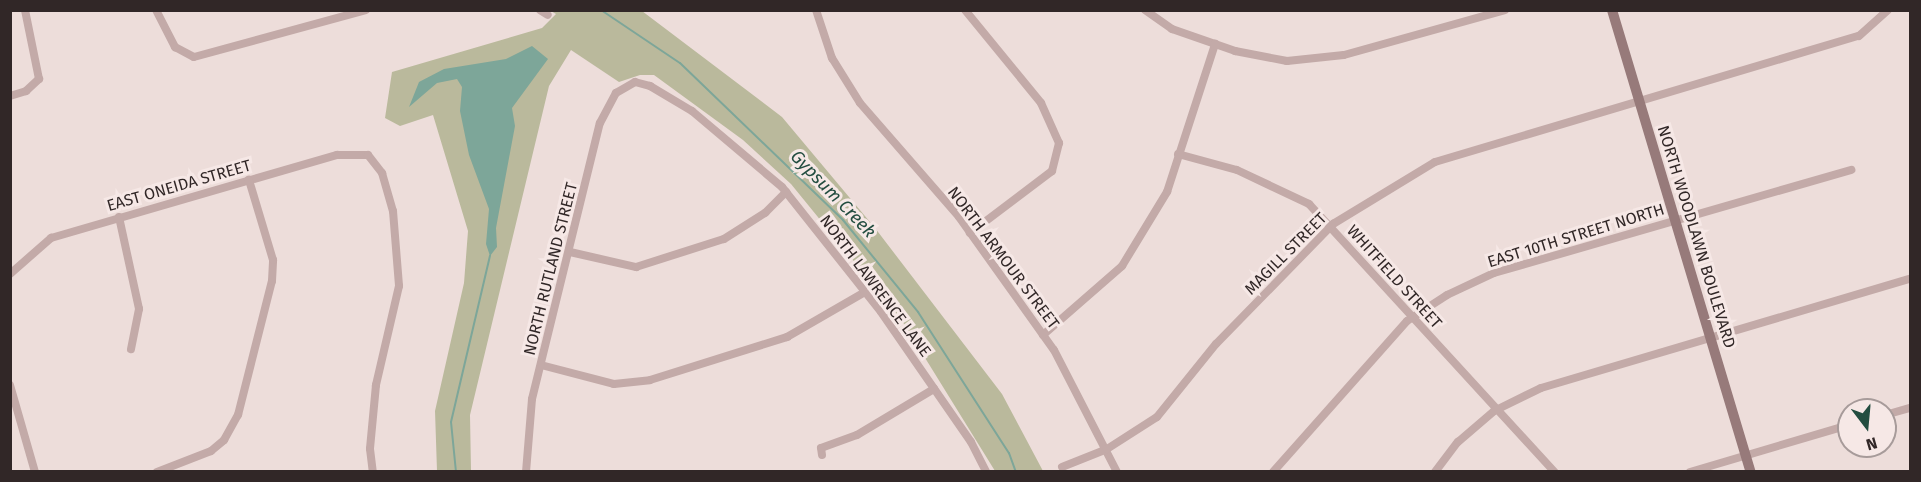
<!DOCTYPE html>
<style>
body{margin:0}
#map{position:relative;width:1921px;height:482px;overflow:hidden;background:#edddda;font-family:"Fira Sans",sans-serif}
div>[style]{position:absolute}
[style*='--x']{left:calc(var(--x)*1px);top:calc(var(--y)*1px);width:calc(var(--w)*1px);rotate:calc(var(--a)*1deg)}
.green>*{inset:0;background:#bab99c}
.water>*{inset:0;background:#7da699}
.stream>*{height:2px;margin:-1px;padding:0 1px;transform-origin:1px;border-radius:1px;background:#7da699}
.street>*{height:8px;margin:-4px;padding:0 4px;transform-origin:4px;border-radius:4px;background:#c3aaa8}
.secondary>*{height:10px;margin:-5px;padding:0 5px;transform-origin:5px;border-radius:5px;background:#977a7a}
span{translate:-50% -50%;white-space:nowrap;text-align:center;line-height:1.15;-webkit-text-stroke:6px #f6e8e6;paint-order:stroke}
.street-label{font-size:16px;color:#312727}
.water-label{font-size:18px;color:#234d40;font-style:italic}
.frame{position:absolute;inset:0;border:12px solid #312727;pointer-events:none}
.north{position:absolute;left:1837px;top:398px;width:60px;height:60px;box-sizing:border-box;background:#f6e8e6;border:2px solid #a79b9a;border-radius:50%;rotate:164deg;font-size:16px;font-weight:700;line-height:24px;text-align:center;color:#312727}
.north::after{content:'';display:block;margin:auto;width:21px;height:27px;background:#234d40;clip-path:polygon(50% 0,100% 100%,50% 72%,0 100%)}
</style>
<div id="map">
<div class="green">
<i style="clip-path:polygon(551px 11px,642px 11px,782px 117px,875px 228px,1002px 394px,1043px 471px,995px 471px,901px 319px,791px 184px,743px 140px,654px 75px,640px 75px,619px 82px,571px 50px,549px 86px,470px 415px,471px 471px,437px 471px,435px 411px,464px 283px,468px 231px,433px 115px,400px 126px,385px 118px,392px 72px,542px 28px,556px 14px)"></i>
</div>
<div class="water">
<i style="clip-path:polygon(532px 46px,548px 59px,512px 108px,515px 126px,496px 228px,497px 247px,490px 256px,486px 244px,489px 209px,469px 155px,460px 111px,462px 87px,457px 79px,437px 83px,409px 107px,419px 82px,444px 69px,506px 59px)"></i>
</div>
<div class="stream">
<i style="--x:601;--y:10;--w:95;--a:33.9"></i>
<i style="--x:680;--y:63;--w:226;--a:43.9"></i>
<i style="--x:843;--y:220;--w:119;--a:50.8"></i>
<i style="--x:918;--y:312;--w:168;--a:57.2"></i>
<i style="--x:1009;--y:453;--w:20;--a:70"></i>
<i style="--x:456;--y:472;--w:50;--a:-95.7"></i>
<i style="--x:451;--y:422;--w:171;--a:-76.8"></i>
</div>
<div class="street">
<i style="--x:156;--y:10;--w:42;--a:62.8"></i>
<i style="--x:175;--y:47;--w:21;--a:28"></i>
<i style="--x:194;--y:57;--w:178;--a:-15.3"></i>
<i style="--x:540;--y:10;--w:9;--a:32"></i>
<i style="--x:816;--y:10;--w:51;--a:71.6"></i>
<i style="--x:832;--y:58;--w:53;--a:58.1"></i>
<i style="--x:860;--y:103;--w:151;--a:49"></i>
<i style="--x:959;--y:217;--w:163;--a:54.5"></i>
<i style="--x:1054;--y:350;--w:137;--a:62.7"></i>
<i style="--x:965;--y:10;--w:120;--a:50.7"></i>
<i style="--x:1041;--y:103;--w:44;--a:65.8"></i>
<i style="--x:1059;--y:143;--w:29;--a:104"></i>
<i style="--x:1052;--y:171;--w:103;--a:142.9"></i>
<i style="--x:1145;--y:10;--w:33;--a:35"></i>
<i style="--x:1172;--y:29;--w:67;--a:19.2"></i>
<i style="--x:1235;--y:51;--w:53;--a:10.9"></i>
<i style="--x:1287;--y:61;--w:57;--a:-6"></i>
<i style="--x:1344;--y:55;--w:167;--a:-15.6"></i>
<i style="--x:10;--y:96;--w:17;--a:-17"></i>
<i style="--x:26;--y:91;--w:18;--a:-43"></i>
<i style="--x:39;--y:79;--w:70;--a:-101.5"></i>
<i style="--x:1178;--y:154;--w:61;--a:15.2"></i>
<i style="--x:1237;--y:170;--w:80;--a:25.3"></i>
<i style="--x:1309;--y:204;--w:364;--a:47.5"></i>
<i style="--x:119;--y:217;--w:94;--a:77.7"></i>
<i style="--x:139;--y:309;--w:41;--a:101.3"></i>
<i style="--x:570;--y:252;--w:68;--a:12.8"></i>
<i style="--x:636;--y:267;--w:92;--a:-17.7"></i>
<i style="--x:724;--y:239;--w:49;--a:-32.4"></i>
<i style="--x:765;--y:213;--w:30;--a:-45"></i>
<i style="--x:10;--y:274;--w:55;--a:-41.3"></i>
<i style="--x:51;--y:238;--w:298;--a:-16.2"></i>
<i style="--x:337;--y:155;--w:31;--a:0"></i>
<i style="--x:368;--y:155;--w:23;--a:52"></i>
<i style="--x:382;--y:173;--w:40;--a:74"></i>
<i style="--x:393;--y:211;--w:75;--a:85.4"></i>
<i style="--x:399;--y:286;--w:102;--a:103.1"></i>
<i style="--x:376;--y:385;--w:64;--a:95.4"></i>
<i style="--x:370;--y:449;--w:23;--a:83"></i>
<i style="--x:1043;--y:335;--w:105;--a:-41.1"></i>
<i style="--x:1122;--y:266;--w:87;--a:-58.7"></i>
<i style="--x:1167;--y:192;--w:156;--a:-72"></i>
<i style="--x:541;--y:365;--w:75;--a:14.6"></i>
<i style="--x:614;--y:384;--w:36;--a:-6"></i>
<i style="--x:650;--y:380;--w:144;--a:-17.4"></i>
<i style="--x:787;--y:337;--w:90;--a:-30"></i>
<i style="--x:10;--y:385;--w:91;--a:74"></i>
<i style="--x:1885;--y:415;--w:26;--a:-16"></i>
<i style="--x:822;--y:455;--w:7;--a:-98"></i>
<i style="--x:821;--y:448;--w:38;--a:-20"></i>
<i style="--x:857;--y:435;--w:90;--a:-30.9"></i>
<i style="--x:1062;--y:467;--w:48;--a:-21.8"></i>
<i style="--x:1107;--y:449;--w:59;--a:-32.6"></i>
<i style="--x:1157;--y:417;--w:94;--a:-51.1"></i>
<i style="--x:1216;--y:344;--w:168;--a:-45.7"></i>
<i style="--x:1333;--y:224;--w:119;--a:-31.3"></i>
<i style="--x:1435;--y:162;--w:442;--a:-16.6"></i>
<i style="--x:1859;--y:36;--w:39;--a:-42"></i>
<i style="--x:157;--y:472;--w:58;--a:-21.3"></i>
<i style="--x:211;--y:451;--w:17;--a:-40"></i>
<i style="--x:224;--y:440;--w:29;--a:-61"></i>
<i style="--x:238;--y:415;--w:138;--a:-75.8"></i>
<i style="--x:272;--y:281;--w:21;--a:-87"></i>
<i style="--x:273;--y:260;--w:84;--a:-106.7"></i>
<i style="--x:526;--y:472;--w:73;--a:-85.3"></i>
<i style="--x:532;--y:399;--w:284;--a:-76.2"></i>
<i style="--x:600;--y:123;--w:34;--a:-62"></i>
<i style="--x:616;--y:93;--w:22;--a:-30"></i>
<i style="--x:635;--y:82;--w:16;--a:15"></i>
<i style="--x:650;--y:86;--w:49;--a:30.8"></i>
<i style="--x:692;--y:111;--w:118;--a:40.2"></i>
<i style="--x:782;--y:187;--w:159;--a:51.6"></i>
<i style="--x:881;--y:312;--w:158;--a:55.3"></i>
<i style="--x:971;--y:442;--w:34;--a:63"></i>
<i style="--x:1273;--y:472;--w:202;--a:-48.4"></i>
<i style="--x:1407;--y:321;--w:48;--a:-33"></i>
<i style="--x:1447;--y:295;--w:52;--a:-25.1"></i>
<i style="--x:1494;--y:273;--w:372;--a:-16.1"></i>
<i style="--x:1435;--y:472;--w:38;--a:-53"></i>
<i style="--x:1458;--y:442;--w:48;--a:-40.7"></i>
<i style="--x:1494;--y:411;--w:52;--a:-26.1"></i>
<i style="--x:1541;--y:388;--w:385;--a:-16.5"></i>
<i style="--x:1690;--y:472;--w:166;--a:-16.5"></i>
</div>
<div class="secondary">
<i style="--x:1612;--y:10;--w:482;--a:73.3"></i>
</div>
<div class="street-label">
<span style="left:179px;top:186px;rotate:-16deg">EAST ONEIDA STREET</span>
<span style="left:1576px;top:236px;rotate:-17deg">EAST 10TH STREET NORTH</span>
<span style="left:1696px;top:237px;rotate:73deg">NORTH WOODLAWN BOULEVARD</span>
<span style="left:1286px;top:254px;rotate:-45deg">MAGILL STREET</span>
<span style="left:1003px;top:258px;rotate:53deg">NORTH ARMOUR STREET</span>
<span style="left:551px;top:269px;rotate:-76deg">NORTH RUTLAND STREET</span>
<span style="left:1394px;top:277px;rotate:48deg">WHITFIELD STREET</span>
<span style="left:875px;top:286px;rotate:53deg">NORTH LAWRENCE LANE</span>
</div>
<div class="water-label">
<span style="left:833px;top:194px;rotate:46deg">Gypsum Creek</span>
</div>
<div class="frame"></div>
<div class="north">N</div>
</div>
